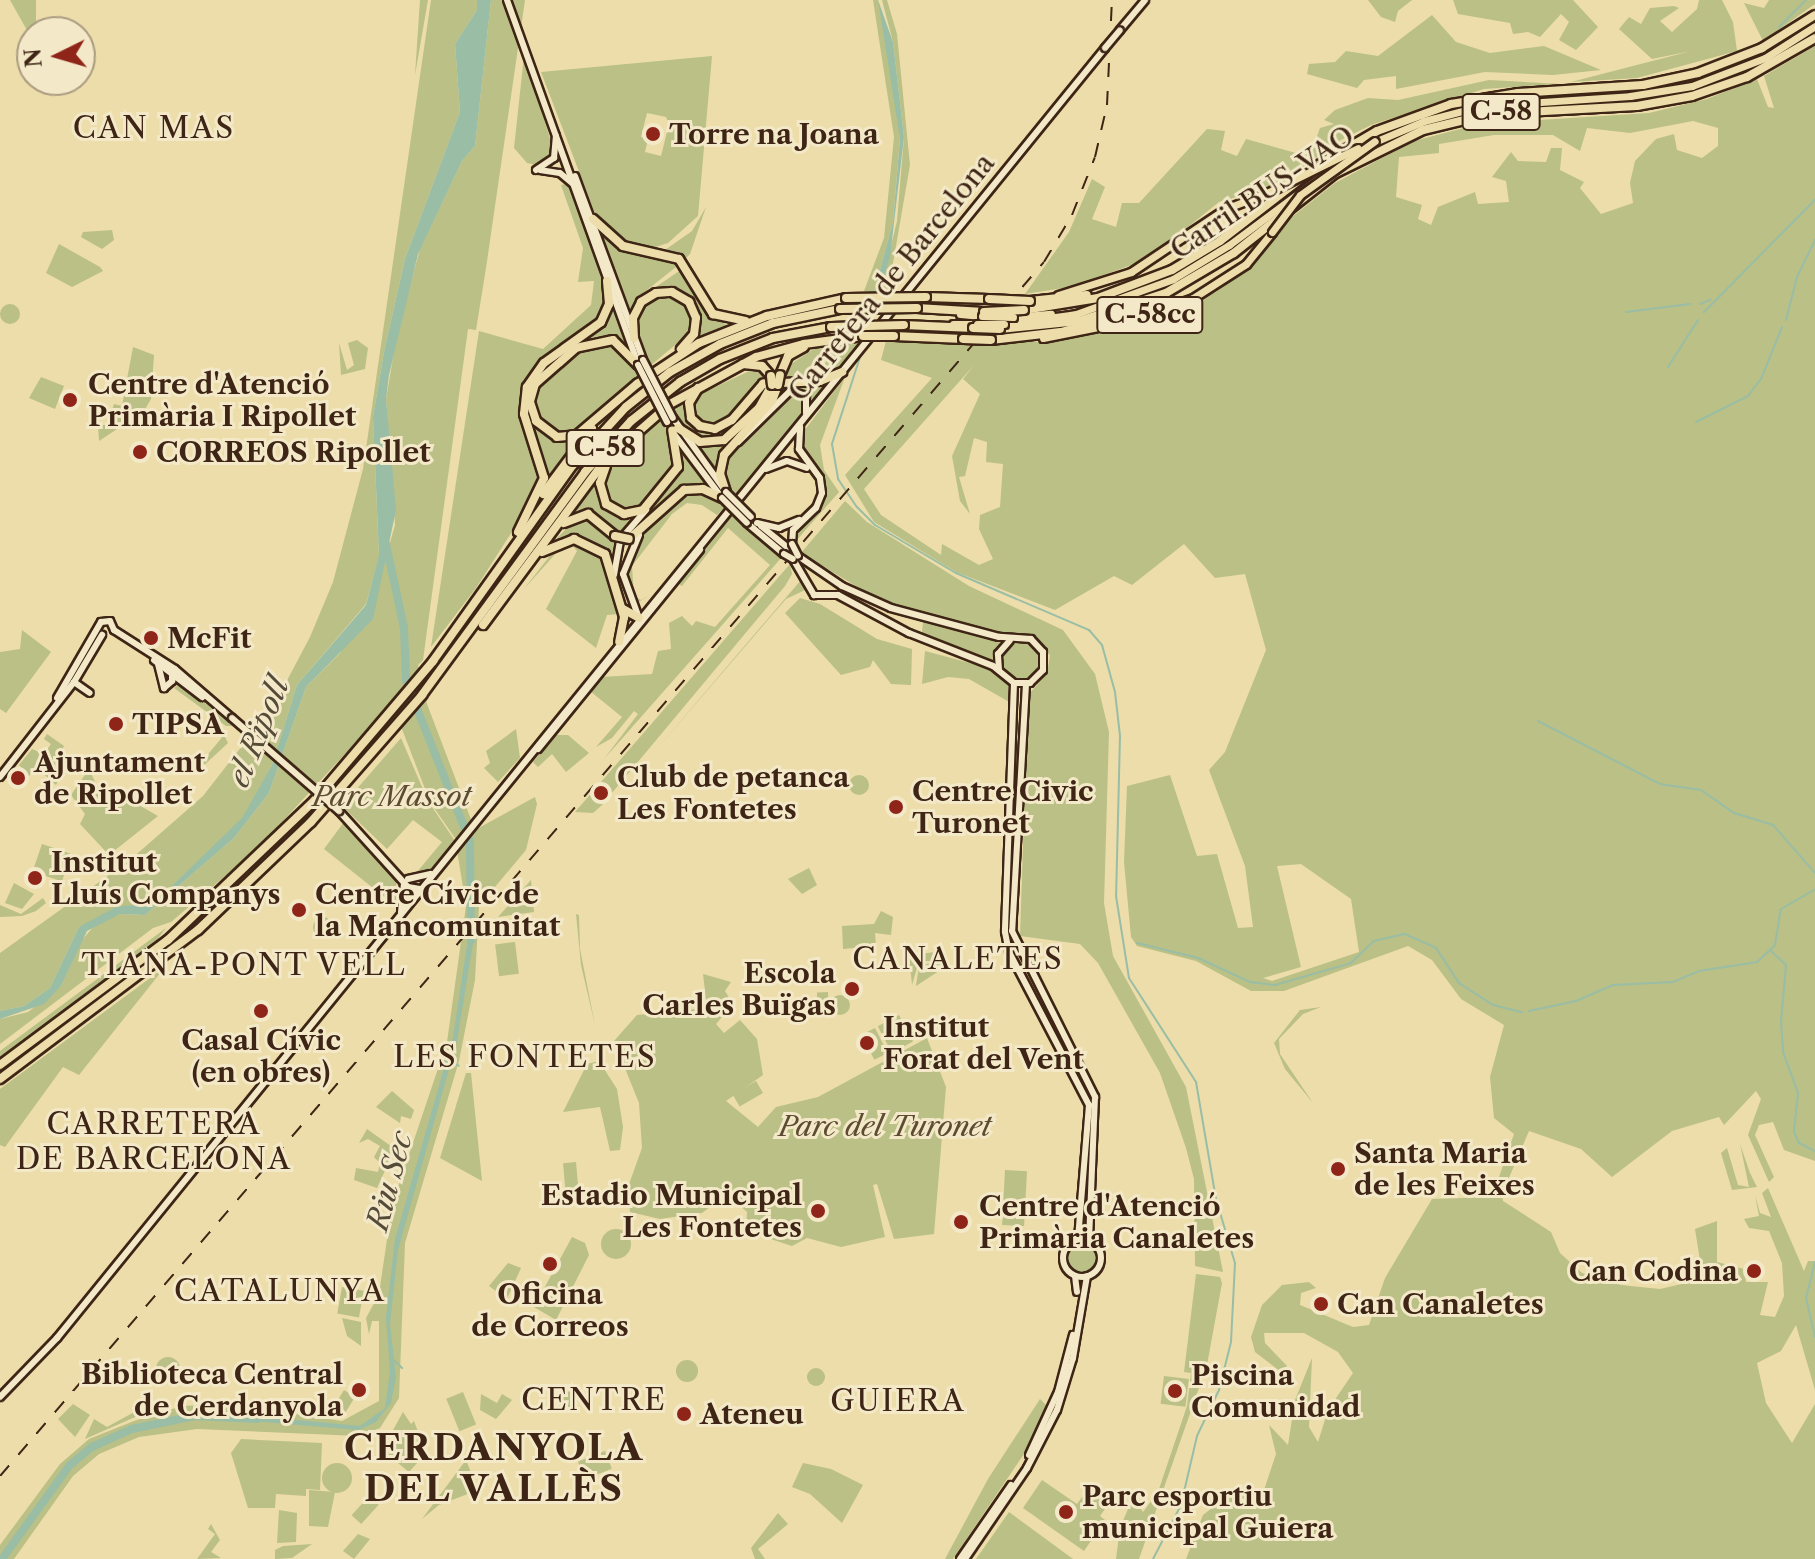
<!DOCTYPE html>
<meta charset="utf-8">
<style>
body{margin:0}
#map{position:relative;width:1815px;height:1559px;overflow:hidden;background:#ecddaa;font-family:"Libre Caslon Text",serif}
div>[style]{position:absolute}
[style*='--x']{left:calc(var(--x)*1px);top:calc(var(--y)*1px);width:calc(var(--w)*1px);rotate:calc(var(--a)*1deg)}
.green>*{inset:0;background:#bac086;transform-origin:0 0}
.round{border-radius:50%}
.water>*{inset:0;background:#99bda5}
.stream>*{height:2px;margin:-1px;padding:0 1px;transform-origin:1px;border-radius:1px;background:#99bda5}
.river>*{height:8px;margin:-4px;padding:0 4px;transform-origin:4px;border-radius:4px;background:#99bda5}
.roads{filter:drop-shadow(2px 0 #3e2515) drop-shadow(-2px 0 #3e2515) drop-shadow(0 2px #3e2515) drop-shadow(0 -2px #3e2515)}
.secondary>*{height:6px;margin:-3px;padding:0 3px;transform-origin:3px;border-radius:3px;background:#f3e9c8}
.secondary>.ring{margin:-3px;padding:0;box-sizing:content-box;background:none;border:6px solid #f3e9c8;border-radius:50%}
.trunk>*{height:7px;margin:-3.5px;padding:0 3.5px;transform-origin:3.5px;border-radius:3.5px;background:#ecddaa}
.motorway>*{height:8px;margin:-4px;padding:0 4px;transform-origin:4px;border-radius:4px;background:#ecddaa}
.rail>*{height:2px;margin-top:-1px;transform-origin:0;background:repeating-linear-gradient(90deg,#3e2515 0 14px,transparent 0 28px)}
.bridges{filter:drop-shadow(2px 0 #3e2515) drop-shadow(-2px 0 #3e2515) drop-shadow(0 2px #3e2515) drop-shadow(0 -2px #3e2515)}
.secondary-bridge>*{height:6px;margin:-3px;padding:0 3px;transform-origin:3px;border-radius:3px;background:#f3e9c8}
.trunk-bridge>*{height:7px;margin:-3.5px;padding:0 3.5px;transform-origin:3.5px;border-radius:3.5px;background:#ecddaa}
.motorway-bridge>*{height:8px;margin:-4px;padding:0 4px;transform-origin:4px;border-radius:4px;background:#ecddaa}
.dots>*{width:22px;height:22px;translate:-50% -50%;box-sizing:border-box;border:4px solid #f3e9c8;border-radius:50%}
span{translate:-50% -50%;white-space:nowrap;text-align:center;line-height:1.15;-webkit-text-stroke:6px #f3e9c8;paint-order:stroke}
.shield-label span{padding:2px 6px;background:#f3e9c8;border:2px solid;border-radius:6px;-webkit-text-stroke-width:0}
.shield-label{font-size:26px;color:#3e2515;font-weight:700}
.poi-label{font-size:28px;color:#3e2515;font-weight:700}
.left{translate:0 -50%;text-align:left}
.right{translate:-100% -50%;text-align:right}
.street-label{font-size:28px;color:#3e2515}
.park-label{font-size:28px;color:#5d4c31;font-style:italic}
.neighbourhood-label{font-size:30px;color:#3e2515;letter-spacing:2px}
.water-label{font-size:30px;color:#554b39;font-style:italic}
.district-label{font-size:36px;color:#3e2515;font-weight:700;letter-spacing:2px}
.north{position:absolute;left:16px;top:16px;width:80px;height:80px;box-sizing:border-box;background:#f3e9c8;border:2px solid #ab9b80;border-radius:50%;rotate:265deg;font-size:22px;font-weight:700;line-height:32px;text-align:center;color:#3e2515}
.north::after{content:'';display:block;margin:auto;width:28px;height:36px;background:#8f2418;clip-path:polygon(50% 0,100% 100%,50% 72%,0 100%)}
</style>
<div id="map">
<div class="green">
<i style="clip-path:polygon(10px 0,36px 0,36px 27px,28px 32px)"></i>
<i style="clip-path:polygon(420px 0,428px 0,415px 75px)"></i>
<i style="clip-path:polygon(431px 0,477px 0,477px 10px,455px 44px,460px 112px,405px 259px,384px 352px,373px 417px,379px 556px,366px 604px,297px 685px,272px 765px,243px 818px,154px 903px,79px 927px,50px 988px,24px 1006px,0 1011px,0 953px,130px 860px,203px 796px,274px 705px,310px 637px,333px 582px,363px 469px)"></i>
<i style="clip-path:polygon(491px 0,525px 0,486px 268px,476px 330px,468px 329px,423px 660px,418px 665px,427px 704px,475px 830px,535px 797px,537px 804px,526px 850px,479px 906px,475px 980px,459px 1061px,405px 1243px,399px 1398px,380px 1428px,359px 1436px,197px 1429px,139px 1437px,99px 1454px,73px 1476px,14px 1559px,0 1559px,0 1545px,60px 1464px,89px 1439px,134px 1421px,182px 1406px,230px 1404px,342px 1421px,379px 1401px,379px 1321px,372px 1321px,369px 1334px,366px 1318px,379px 1294px,392px 1205px,447px 1042px,466px 906px,455px 838px,430px 802px,392px 703px,258px 848px,171px 922px,153px 928px,0 1044px,0 1019px,28px 1012px,61px 986px,82px 940px,95px 925px,120px 914px,145px 915px,234px 838px,269px 793px,306px 687px,340px 653px,374px 599px,395px 525px,386px 399px,398px 329px,420px 249px,462px 161px,475px 146px)"></i>
<i style="clip-path:polygon(873px 0,878px 0,887px 34px,900px 137px,893px 222px,874px 292px,864px 291px,884px 238px,894px 137px)"></i>
<i style="clip-path:polygon(882px 0,887px 0,897px 34px,910px 165px,888px 292px,880px 291px,897px 221px,904px 137px,893px 42px)"></i>
<i style="clip-path:polygon(1368px 0,1412px 0,1398px 11px,1395px 22px,1381px 17px)"></i>
<i style="clip-path:polygon(1453px 0,1573px 0,1598px 27px,1576px 50px,1559px 40px,1569px 22px,1561px 14px,1540px 37px,1528px 32px,1513px 34px,1510px 23px,1458px 14px)"></i>
<i style="clip-path:polygon(1699px 0,1722px 0,1733px 22px,1737px 51px,1637px 78px,1571px 82px,1691px 51px,1652px 59px,1619px 29px,1629px 17px,1641px 24px,1650px 8px,1674px 6px,1679px 8px,1660px 21px,1672px 32px,1697px 9px)"></i>
<i style="clip-path:polygon(1769px 0,1815px 0,1815px 4px,1763px 41px,1744px 3px,1764px 8px)"></i>
<i style="clip-path:polygon(1432px 15px,1456px 42px,1490px 53px,1544px 46px,1601px 70px,1553px 75px,1485px 72px,1396px 89px,1396px 76px,1364px 80px,1357px 88px,1307px 74px,1309px 64px,1335px 62px,1346px 51px,1378px 56px)"></i>
<i style="clip-path:polygon(evenodd,1815px 46px,1815px 1161px,1784px 1150px,1773px 1122px,1759px 1125px,1755px 1135px,1774px 1177px,1769px 1182px,1748px 1135px,1761px 1099px,1756px 1091px,1724px 1125px,1719px 1117px,1672px 1131px,1612px 1177px,1581px 1149px,1529px 1131px,1502px 1194px,1503px 1201px,1551px 1232px,1560px 1253px,1582px 1273px,1621px 1285px,1660px 1289px,1703px 1279px,1695px 1229px,1717px 1221px,1717px 1262px,1744px 1269px,1746px 1282px,1768px 1282px,1760px 1315px,1775px 1317px,1784px 1296px,1782px 1263px,1769px 1231px,1749px 1228px,1744px 1219px,1759px 1216px,1755px 1195px,1760px 1213px,1771px 1217px,1762px 1193px,1768px 1188px,1804px 1271px,1808px 1261px,1815px 1261px,1815px 1390px,1796px 1325px,1781px 1351px,1757px 1363px,1766px 1403px,1792px 1443px,1815px 1404px,1815px 1559px,1186px 1559px,1203px 1515px,1235px 1490px,1264px 1490px,1276px 1454px,1269px 1425px,1288px 1445px,1295px 1400px,1312px 1358px,1309px 1427px,1318px 1442px,1328px 1410px,1353px 1373px,1338px 1352px,1304px 1333px,1264px 1333px,1265px 1343px,1287px 1366px,1281px 1372px,1255px 1352px,1251px 1337px,1262px 1305px,1282px 1285px,1309px 1282px,1316px 1288px,1301px 1293px,1300px 1305px,1353px 1327px,1369px 1325px,1385px 1278px,1432px 1199px,1492px 1197px,1514px 1134px,1494px 1118px,1490px 1077px,1504px 1025px,1461px 999px,1432px 960px,1408px 946px,1284px 991px,1251px 991px,1196px 961px,1137px 946px,1131px 937px,1124px 862px,1127px 786px,1170px 775px,1197px 856px,1217px 854px,1238px 928px,1253px 927px,1245px 866px,1209px 770px,1225px 752px,1266px 650px,1245px 574px,1215px 578px,1184px 544px,1132px 585px,1114px 576px,1055px 610px,956px 572px,874px 522px,845px 475px,932px 378px,881px 360px,886px 341px,1046px 342px,1173px 312px,1216px 292px,1257px 261px,1278px 228px,1335px 183px,1414px 141px,1479px 124px,1649px 113px,1707px 99px,1757px 79px,1768px 107px,1774px 108px,1764px 76px,1815px 46px,1693px 121px,1718px 128px,1718px 146px,1702px 158px,1677px 150px,1674px 134px,1656px 139px,1635px 161px,1630px 183px,1633px 203px,1601px 214px,1580px 188px,1584px 182px,1560px 170px,1562px 148px,1551px 148px,1546px 162px,1518px 161px,1511px 152px,1492px 177px,1506px 181px,1509px 202px,1478px 204px,1475px 192px,1438px 207px,1431px 225px,1418px 219px,1422px 205px,1396px 197px,1399px 157px,1439px 153px,1439px 144px,1494px 135px,1553px 135px,1580px 151px,1587px 128px,1630px 133px,1693px 121px,1815px 46px,974px 365px,963px 379px,980px 394px,952px 456px,960px 501px,970px 514px,959px 477px,965px 476px,974px 438px,987px 442px,986px 462px,1003px 464px,1000px 507px,980px 515px,979px 529px,993px 559px,979px 565px,942px 544px,941px 555px,881px 515px,864px 489px,974px 365px,1815px 46px,1301px 864px,1351px 899px,1359px 952px,1272px 981px,1263px 978px,1301px 967px,1277px 866px,1301px 864px)"></i>
<i style="clip-path:polygon(524px 56px,554px 151px,542px 166px,527px 163px,514px 148px)"></i>
<i style="clip-path:polygon(evenodd,712px 56px,698px 216px,668px 243px,652px 248px,625px 244px,596px 216px,541px 72px,712px 56px,647px 113px,666px 117px,669px 124px,661px 156px,645px 152px,648px 139px,641px 137px,647px 113px)"></i>
<i style="clip-path:polygon(1489px 80px,1560px 84px,1484px 89px,1371px 125px,1341px 140px,1278px 185px,1219px 202px,1148px 259px,1070px 287px,1025px 294px,1069px 232px,1092px 179px,1105px 187px,1092px 219px,1116px 227px,1122px 203px,1139px 203px,1207px 129px,1225px 131px,1221px 150px,1237px 156px,1246px 139px,1303px 155px,1311px 153px,1320px 128px,1334px 124px,1324px 120px,1335px 110px,1368px 98px,1398px 100px)"></i>
<i style="clip-path:polygon(569px 183px,605px 288px,604px 315px,539px 364px,525px 384px,521px 413px,541px 476px,531px 502px,476px 588px,431px 647px,479px 331px,543px 349px,591px 305px,594px 281px,578px 282px,583px 248px,561px 185px)"></i>
<i style="clip-path:polygon(706px 207px,690px 254px,684px 260px,665px 250px,692px 231px)"></i>
<i style="clip-path:polygon(112px 230px,114px 240px,102px 249px,81px 237px,83px 232px)"></i>
<i style="clip-path:polygon(603px 238px,628px 251px,681px 263px,642px 294px,631px 319px)"></i>
<i style="clip-path:polygon(59px 244px,100px 267px,103px 271px,72px 287px,46px 273px)"></i>
<i style="clip-path:polygon(685px 267px,713px 317px,728px 326px,693px 343px,697px 332px,686px 296px,650px 291px)"></i>
<i style="clip-path:polygon(664px 293px,683px 300px,692px 312px,693px 330px,650px 366px,635px 325px,642px 303px)"></i>
<i style="clip-path:polygon(612px 299px,627px 342px,607px 335px,587px 338px,607px 319px)"></i>
<i class="round" style="left:0;top:304px;width:20px;height:20px"></i>
<i style="clip-path:polygon(357px 340px,368px 348px,365px 369px,341px 375px,339px 343px,347px 370px,354px 365px,348px 343px)"></i>
<i style="clip-path:polygon(610px 341px,639px 374px,583px 426px,561px 434px,542px 424px,534px 404px,540px 383px,585px 347px)"></i>
<i style="clip-path:polygon(860px 342px,837px 371px,819px 376px,834px 345px)"></i>
<i style="clip-path:polygon(828px 346px,814px 367px,815px 379px,783px 377px,788px 366px,815px 348px)"></i>
<i style="clip-path:polygon(133px 347px,154px 355px,151px 399px,144px 411px,99px 441px,98px 425px,107px 425px,114px 404px,122px 406px)"></i>
<i style="clip-path:polygon(758px 367px,769px 378px,749px 391px,730px 418px,716px 426px,695px 418px,696px 396px)"></i>
<i style="clip-path:polygon(41px 377px,64px 386px,55px 409px,29px 398px)"></i>
<i style="clip-path:polygon(845px 377px,820px 445px,824px 470px,839px 492px,795px 542px,801px 526px,822px 506px,825px 488px,803px 452px,801px 435px)"></i>
<i style="clip-path:polygon(781px 383px,823px 384px,825px 386px,810px 405px,799px 388px,778px 397px)"></i>
<i style="clip-path:polygon(769px 384px,739px 427px,715px 441px,691px 437px,671px 408px,685px 398px,689px 418px,719px 430px)"></i>
<i style="clip-path:polygon(777px 386px,728px 446px,718px 477px,691px 441px,720px 444px)"></i>
<i style="clip-path:polygon(792px 394px,803px 398px,802px 413px,736px 497px,725px 484px,723px 461px)"></i>
<i style="clip-path:polygon(528px 409px,544px 434px,559px 441px,580px 438px,546px 484px,546px 464px)"></i>
<i style="clip-path:polygon(660px 417px,674px 443px,677px 465px,647px 505px,617px 508px,608px 500px,603px 484px,607px 471px)"></i>
<i style="clip-path:polygon(683px 454px,709px 488px,691px 487px,637px 533px,626px 532px,671px 486px)"></i>
<i style="clip-path:polygon(596px 479px,604px 506px,633px 518px,619px 535px,592px 511px,573px 510px)"></i>
<i style="clip-path:polygon(701px 491px,725px 507px,717px 515px,702px 505px,687px 503px,672px 514px,632px 566px,634px 596px,641px 600px,650px 595px,637px 603px,625px 577px,640px 538px,685px 493px)"></i>
<i style="clip-path:polygon(845px 501px,867px 522px,969px 586px,1063px 630px,1095px 674px,1109px 732px,1104px 903px,1113px 956px,1186px 1087px,1223px 1272px,1195px 1266px,1194px 1179px,1186px 1148px,1160px 1073px,1098px 963px,1080px 944px,1020px 936px,1028px 695px,1047px 674px,1050px 655px,1032px 635px,979px 631px,874px 597px,801px 553px)"></i>
<i style="clip-path:polygon(733px 514px,782px 557px,604px 759px,638px 714px,634px 711px,612px 738px,596px 747px,622px 717px,590px 691px,601px 677px,652px 674px,658px 651px,671px 649px,669px 623px,682px 616px,692px 626px,696px 621px,715px 627px,770px 565px,728px 528px,682px 586px,679px 584px)"></i>
<i style="clip-path:polygon(577px 518px,591px 518px,616px 540px,611px 559px,584px 537px,557px 538px)"></i>
<i style="clip-path:polygon(575px 541px,603px 557px,619px 614px,607px 615px,596px 648px,546px 609px,577px 551px,573px 546px,557px 552px,524px 589px,556px 548px)"></i>
<i style="clip-path:polygon(790px 564px,792px 574px,785px 586px,601px 806px,593px 813px,575px 812px)"></i>
<i style="clip-path:polygon(801px 580px,805px 590px,786px 599px,655px 751px)"></i>
<i style="clip-path:polygon(800px 598px,820px 604px,877px 639px,912px 649px,911px 685px,891px 684px,873px 660px,870px 667px,841px 675px,785px 613px)"></i>
<i style="clip-path:polygon(923px 621px,1000px 642px,993px 662px,922px 634px)"></i>
<i style="clip-path:polygon(22px 630px,51px 652px,6px 713px,0 709px,0 652px,20px 649px)"></i>
<i class="round" style="left:1001px;top:641px;width:40px;height:40px"></i>
<i style="clip-path:polygon(925px 651px,992px 669px,1012px 688px,1011px 703px,969px 679px,948px 677px,922px 684px)"></i>
<i style="clip-path:polygon(178px 685px,184px 686px,233px 726px,226px 726px,174px 688px)"></i>
<i style="clip-path:polygon(516px 729px,520px 758px,498px 782px,484px 768px,490px 763px,486px 751px)"></i>
<i style="clip-path:polygon(47px 734px,64px 746px,55px 762px,63px 770px,56px 785px,37px 768px,29px 776px,19px 765px,32px 749px,44px 754px,51px 744px,44px 739px)"></i>
<i style="clip-path:polygon(224px 735px,228px 743px,201px 768px,200px 764px)"></i>
<i style="clip-path:polygon(555px 735px,568px 735px,589px 753px,566px 772px,552px 754px,538px 767px,533px 762px)"></i>
<i style="clip-path:polygon(401px 738px,428px 801px,455px 841px,427px 874px,417px 872px,442px 842px,413px 820px,387px 849px,342px 806px)"></i>
<i style="clip-path:polygon(89px 769px,97px 786px,104px 785px,158px 816px,109px 855px,80px 824px,85px 814px,71px 795px)"></i>
<i class="round" style="left:849px;top:775px;width:20px;height:20px"></i>
<i style="clip-path:polygon(344px 822px,396px 878px,397px 907px,324px 849px)"></i>
<i style="left:42px;top:844px;width:31px;height:29px;rotate:19deg"></i>
<i style="clip-path:polygon(809px 868px,817px 885px,802px 894px,788px 879px)"></i>
<i style="clip-path:polygon(531px 880px,534px 912px,498px 917px)"></i>
<i style="clip-path:polygon(14px 883px,34px 894px,22px 909px,5px 903px)"></i>
<i style="clip-path:polygon(43px 898px,46px 903px,36px 911px,22px 916px,0 917px,0 905px,21px 914px)"></i>
<i style="clip-path:polygon(881px 911px,893px 917px,891px 935px,875px 933px,876px 946px,843px 949px,842px 926px,874px 924px)"></i>
<i style="clip-path:polygon(576px 914px,579px 915px,580px 949px,595px 1025px,581px 965px)"></i>
<i class="round" style="left:313px;top:917px;width:20px;height:20px"></i>
<i style="clip-path:polygon(166px 928px,153px 945px,0 1057px,0 1051px)"></i>
<i style="left:515px;top:942px;width:32px;height:20px;rotate:83deg"></i>
<i style="clip-path:polygon(945px 951px,945px 961px,919px 961px,912px 985px,909px 955px)"></i>
<i style="clip-path:polygon(939px 961px,948px 965px,916px 986px,919px 966px)"></i>
<i style="clip-path:polygon(165px 967px,79px 1075px,63px 1067px,5px 1147px,0 1145px,0 1089px)"></i>
<i style="clip-path:polygon(703px 974px,731px 982px,725px 991px,733px 1004px,716px 1024px,724px 1033px,740px 1020px,757px 1039px,763px 1075px,726px 1101px,758px 1127px,776px 1107px,818px 1097px,927px 1038px,946px 1087px,934px 1234px,894px 1239px,877px 1184px,873px 1185px,885px 1237px,841px 1247px,807px 1238px,792px 1246px,746px 1231px,747px 1212px,727px 1194px,702px 1213px,660px 1219px,630px 1212px,628px 1187px,642px 1148px,639px 1103px,614px 1041px,637px 1015px,707px 1008px)"></i>
<i style="left:828px;top:992px;width:25px;height:11px;rotate:88deg"></i>
<i class="round" style="left:830px;top:995px;width:20px;height:20px"></i>
<i style="clip-path:polygon(1321px 1007px,1303px 1014px,1279px 1039px,1280px 1054px,1313px 1103px,1285px 1069px,1274px 1043px,1300px 1010px)"></i>
<i style="left:899px;top:1015px;width:30px;height:24px;rotate:62deg"></i>
<i style="left:875px;top:1028px;width:28px;height:15px;rotate:63deg"></i>
<i style="clip-path:polygon(599px 1061px,617px 1089px,623px 1127px,620px 1150px,610px 1151px,600px 1107px,563px 1112px,587px 1064px)"></i>
<i style="clip-path:polygon(466px 1073px,471px 1073px,482px 1181px,440px 1158px)"></i>
<i style="left:756px;top:1081px;width:14px;height:27px;rotate:60deg"></i>
<i style="clip-path:polygon(392px 1091px,414px 1110px,411px 1119px,401px 1116px,400px 1123px,376px 1107px)"></i>
<i style="clip-path:polygon(367px 1129px,395px 1149px,377px 1188px,354px 1180px,356px 1168px,378px 1172px,380px 1163px,374px 1157px,380px 1146px,368px 1139px,359px 1143px)"></i>
<i style="clip-path:polygon(1740px 1144px,1750px 1173px,1757px 1187px,1732px 1190px,1721px 1153px,1727px 1148px,1738px 1185px,1749px 1187px)"></i>
<i style="left:576px;top:1162px;width:38px;height:13px;rotate:85deg"></i>
<i style="left:1005px;top:1170px;width:22px;height:55px;rotate:3deg"></i>
<i class="round" style="left:601px;top:1229px;width:30px;height:30px"></i>
<i style="clip-path:polygon(572px 1237px,585px 1243px,589px 1255px,556px 1320px,534px 1307px)"></i>
<i class="round" style="left:1067px;top:1243px;width:30px;height:30px"></i>
<i style="clip-path:polygon(508px 1263px,521px 1268px,507px 1299px,489px 1286px)"></i>
<i style="clip-path:polygon(1196px 1274px,1220px 1277px,1222px 1283px,1207px 1365px,1139px 1559px,1116px 1559px,1120px 1528px,1133px 1497px,1143px 1512px,1158px 1492px,1187px 1406px,1191px 1373px,1184px 1372px)"></i>
<i style="left:342px;top:1287px;width:22px;height:27px;rotate:10deg"></i>
<i style="clip-path:polygon(342px 1318px,361px 1322px,361px 1346px,347px 1336px)"></i>
<i class="round" style="left:156px;top:1357px;width:24px;height:24px"></i>
<i class="round" style="left:676px;top:1360px;width:22px;height:22px"></i>
<i class="round" style="left:807px;top:1368px;width:18px;height:18px"></i>
<i style="left:1164px;top:1376px;width:25px;height:28px;rotate:7deg"></i>
<i style="left:344px;top:1390px;width:13px;height:26px;rotate:32deg"></i>
<i class="round" style="left:557px;top:1391px;width:18px;height:18px"></i>
<i style="left:463px;top:1392px;width:35px;height:18px;rotate:68deg"></i>
<i style="clip-path:polygon(481px 1394px,497px 1403px,502px 1394px,512px 1400px,496px 1419px,480px 1410px)"></i>
<i style="clip-path:polygon(1040px 1399px,1047px 1406px,1036px 1436px,953px 1559px,945px 1559px,988px 1479px)"></i>
<i style="clip-path:polygon(73px 1404px,90px 1415px,75px 1437px,58px 1419px)"></i>
<i style="clip-path:polygon(147px 1405px,142px 1414px,85px 1439px,94px 1419px,107px 1427px)"></i>
<i style="clip-path:polygon(403px 1412px,411px 1424px,414px 1421px,426px 1453px,409px 1472px,382px 1450px)"></i>
<i style="clip-path:polygon(241px 1439px,322px 1443px,320px 1490px,306px 1489px,306px 1496px,276px 1494px,275px 1508px,248px 1508px,231px 1453px)"></i>
<i style="left:605px;top:1451px;width:19px;height:29px;rotate:69deg"></i>
<i style="clip-path:polygon(466px 1460px,478px 1490px,439px 1505px,422px 1519px)"></i>
<i style="clip-path:polygon(803px 1463px,831px 1469px,863px 1485px,842px 1523px,810px 1494px,792px 1487px)"></i>
<i class="round" style="left:322px;top:1463px;width:30px;height:30px"></i>
<i style="clip-path:polygon(1042px 1480px,1077px 1504px,1088px 1489px,1107px 1506px,1100px 1516px,1105px 1520px,1084px 1551px,1023px 1508px)"></i>
<i style="clip-path:polygon(309px 1490px,335px 1492px,328px 1527px,309px 1526px)"></i>
<i style="left:369px;top:1496px;width:13px;height:26px;rotate:42deg"></i>
<i style="clip-path:polygon(279px 1510px,297px 1513px,296px 1542px,277px 1543px)"></i>
<i style="clip-path:polygon(1009px 1512px,1073px 1559px,976px 1559px)"></i>
<i style="clip-path:polygon(778px 1513px,788px 1524px,758px 1549px,765px 1559px,755px 1559px,751px 1548px)"></i>
<i style="clip-path:polygon(211px 1524px,220px 1540px,211px 1552px,221px 1558px,197px 1559px,215px 1534px,208px 1529px)"></i>
<i style="clip-path:polygon(358px 1534px,370px 1539px,354px 1559px,343px 1551px)"></i>
<i style="clip-path:polygon(312px 1544px,292px 1558px,275px 1559px,275px 1550px,283px 1546px)"></i>
</div>
<div class="water">
<i style="clip-path:polygon(477px 0,491px 0,475px 146px,462px 161px,418px 254px,389px 375px,386px 399px,396px 510px,373px 619px,306px 687px,269px 793px,234px 838px,145px 915px,120px 914px,87px 931px,61px 986px,44px 1004px,0 1019px,0 1011px,24px 1006px,50px 988px,79px 927px,116px 907px,154px 903px,242px 818px,272px 765px,297px 685px,366px 605px,379px 555px,373px 417px,384px 352px,405px 259px,460px 112px,455px 44px,477px 10px)"></i>
<i style="clip-path:polygon(878px 0,893px 42px,904px 137px,890px 257px,880px 291px,874px 292px,893px 222px,900px 138px)"></i>
<i style="clip-path:polygon(476px 925px,457px 1041px,398px 1250px,390px 1324px,396px 1377px,391px 1403px,376px 1422px,359px 1430px,250px 1421px,253px 1416px,360px 1426px,385px 1408px,390px 1371px,386px 1317px,395px 1239px,453px 1037px,469px 932px)"></i>
</div>
<div class="stream">
<i style="--x:1779;--y:27;--w:38;--a:-45"></i>
<i style="--x:1700;--y:304;--w:11;--a:-22"></i>
<i style="--x:1626;--y:312;--w:65;--a:-7"></i>
<i style="--x:1704;--y:312;--w:158;--a:-45.3"></i>
<i style="--x:1786;--y:320;--w:44;--a:-75.7"></i>
<i style="--x:1797;--y:277;--w:41;--a:-64.1"></i>
<i style="--x:861;--y:354;--w:95;--a:107.9"></i>
<i style="--x:832;--y:444;--w:36;--a:80"></i>
<i style="--x:838;--y:479;--w:34;--a:56"></i>
<i style="--x:857;--y:507;--w:25;--a:45"></i>
<i style="--x:875;--y:525;--w:94;--a:30.7"></i>
<i style="--x:956;--y:573;--w:145;--a:23.2"></i>
<i style="--x:1089;--y:630;--w:20;--a:49"></i>
<i style="--x:1102;--y:645;--w:49;--a:74.5"></i>
<i style="--x:1115;--y:692;--w:44;--a:83.5"></i>
<i style="--x:1120;--y:736;--w:160;--a:91.4"></i>
<i style="--x:1116;--y:896;--w:83;--a:81"></i>
<i style="--x:1129;--y:978;--w:124;--a:57.2"></i>
<i style="--x:1196;--y:1082;--w:119;--a:80.3"></i>
<i style="--x:1216;--y:1199;--w:67;--a:73.5"></i>
<i style="--x:1235;--y:1263;--w:79;--a:92.9"></i>
<i style="--x:1231;--y:1342;--w:49;--a:104"></i>
<i style="--x:1219;--y:1390;--w:51;--a:115.6"></i>
<i style="--x:1197;--y:1436;--w:71;--a:103.1"></i>
<i style="--x:1181;--y:1505;--w:61;--a:117.4"></i>
<i style="--x:1668;--y:367;--w:56;--a:-57.4"></i>
<i style="--x:1696;--y:422;--w:58;--a:-26.6"></i>
<i style="--x:1748;--y:396;--w:21;--a:-53"></i>
<i style="--x:1761;--y:379;--w:56;--a:-68"></i>
<i style="--x:1538;--y:721;--w:137;--a:27.3"></i>
<i style="--x:1660;--y:784;--w:41;--a:8.3"></i>
<i style="--x:1701;--y:790;--w:40;--a:34.9"></i>
<i style="--x:1734;--y:813;--w:41;--a:17.1"></i>
<i style="--x:1773;--y:825;--w:64;--a:48.8"></i>
<i style="--x:1137;--y:943;--w:63;--a:13.8"></i>
<i style="--x:1198;--y:958;--w:57;--a:24.8"></i>
<i style="--x:1250;--y:982;--w:25;--a:7"></i>
<i style="--x:1275;--y:985;--w:79;--a:-16.1"></i>
<i style="--x:1351;--y:963;--w:32;--a:-44"></i>
<i style="--x:1374;--y:941;--w:32;--a:-13"></i>
<i style="--x:1405;--y:934;--w:34;--a:24"></i>
<i style="--x:1436;--y:948;--w:42;--a:56.7"></i>
<i style="--x:1459;--y:983;--w:40;--a:32.9"></i>
<i style="--x:1493;--y:1005;--w:30;--a:14"></i>
<i style="--x:1771;--y:951;--w:21;--a:43"></i>
<i style="--x:1786;--y:965;--w:56;--a:95.1"></i>
<i style="--x:1781;--y:1021;--w:31;--a:86"></i>
<i style="--x:1783;--y:1052;--w:44;--a:69.9"></i>
<i style="--x:1798;--y:1093;--w:39;--a:96"></i>
<i style="--x:1794;--y:1132;--w:12;--a:66"></i>
<i style="--x:1799;--y:1143;--w:18;--a:27"></i>
<i style="--x:1529;--y:1011;--w:48;--a:-12"></i>
<i style="--x:1576;--y:1001;--w:40;--a:-23.4"></i>
<i style="--x:1613;--y:985;--w:60;--a:-2.9"></i>
<i style="--x:1673;--y:982;--w:28;--a:-23"></i>
<i style="--x:1699;--y:971;--w:59;--a:-8.8"></i>
<i style="--x:1757;--y:962;--w:25;--a:-43"></i>
<i style="--x:1775;--y:945;--w:36;--a:-81"></i>
<i style="--x:1781;--y:909;--w:39;--a:-30"></i>
<i style="--x:450;--y:1059;--w:11;--a:38"></i>
<i style="--x:1815;--y:1262;--w:37;--a:104"></i>
<i style="--x:1806;--y:1298;--w:40;--a:77"></i>
<i style="--x:395;--y:1361;--w:10;--a:45"></i>
</div>
<div class="river">
<i style="--x:386;--y:544;--w:86;--a:77.9"></i>
<i style="--x:404;--y:628;--w:53;--a:87.8"></i>
<i style="--x:406;--y:681;--w:173;--a:68.3"></i>
<i style="--x:470;--y:842;--w:98;--a:89.4"></i>
<i style="--x:2;--y:1559;--w:115;--a:-54.2"></i>
<i style="--x:69;--y:1466;--w:30;--a:-40"></i>
<i style="--x:92;--y:1447;--w:44;--a:-24.2"></i>
<i style="--x:132;--y:1429;--w:64;--a:-11.7"></i>
<i style="--x:195;--y:1416;--w:62;--a:2.8"></i>
</div>
<div class="roads">
<div class="secondary">
<i style="--x:507;--y:0;--w:384;--a:70.2"></i>
<i style="--x:1120;--y:30;--w:39;--a:-50"></i>
<i style="--x:536;--y:170;--w:22;--a:-34"></i>
<i style="--x:554;--y:158;--w:22;--a:-85"></i>
<i style="--x:540;--y:170;--w:20;--a:9"></i>
<i style="--x:560;--y:173;--w:16;--a:40"></i>
<i style="--x:575;--y:176;--w:196;--a:69.7"></i>
<i style="--x:673;--y:418;--w:87;--a:54.3"></i>
<i style="--x:674;--y:434;--w:76;--a:53"></i>
<i style="--x:738;--y:442;--w:73;--a:-44.4"></i>
<i style="--x:790;--y:391;--w:17;--a:17"></i>
<i style="--x:806;--y:396;--w:17;--a:90"></i>
<i style="--x:766;--y:469;--w:22;--a:-21"></i>
<i style="--x:787;--y:461;--w:21;--a:19"></i>
<i style="--x:747;--y:523;--w:48;--a:40"></i>
<i style="--x:757;--y:523;--w:23;--a:13"></i>
<i style="--x:779;--y:528;--w:22;--a:-22"></i>
<i style="--x:761;--y:526;--w:36;--a:39"></i>
<i style="--x:639;--y:535;--w:42;--a:112.3"></i>
<i style="--x:623;--y:574;--w:47;--a:70"></i>
<i style="--x:792;--y:544;--w:14;--a:-86"></i>
<i style="--x:793;--y:530;--w:32;--a:-44"></i>
<i style="--x:816;--y:508;--w:16;--a:-68"></i>
<i style="--x:822;--y:493;--w:15;--a:-98"></i>
<i style="--x:820;--y:478;--w:36;--a:-126"></i>
<i style="--x:799;--y:449;--w:22;--a:-87"></i>
<i style="--x:793;--y:559;--w:42;--a:59.7"></i>
<i style="--x:814;--y:595;--w:24;--a:0"></i>
<i style="--x:838;--y:595;--w:81;--a:28.2"></i>
<i style="--x:909;--y:633;--w:90;--a:21.4"></i>
<i style="--x:993;--y:666;--w:27;--a:39"></i>
<i style="--x:1014;--y:683;--w:16;--a:0"></i>
<i style="--x:1030;--y:683;--w:18;--a:-45"></i>
<i style="--x:1043;--y:670;--w:18;--a:-90"></i>
<i style="--x:1043;--y:652;--w:18;--a:-133"></i>
<i style="--x:1031;--y:639;--w:32;--a:-176"></i>
<i style="--x:999;--y:637;--w:112;--a:-165"></i>
<i style="--x:891;--y:608;--w:54;--a:-155.8"></i>
<i style="--x:842;--y:586;--w:53;--a:-145.7"></i>
<i style="--x:614;--y:575;--w:36;--a:-80"></i>
<i style="--x:620;--y:540;--w:40;--a:-49"></i>
<i style="--x:114;--y:630;--w:72;--a:32.6"></i>
<i style="--x:175;--y:669;--w:75;--a:40.7"></i>
<i style="--x:154;--y:660;--w:61;--a:37.6"></i>
<i style="--x:158;--y:664;--w:25;--a:76"></i>
<i style="--x:999;--y:670;--w:16;--a:-94"></i>
<i style="--x:998;--y:654;--w:18;--a:-49"></i>
<i style="--x:74;--y:682;--w:19;--a:35"></i>
<i style="--x:1014;--y:683;--w:249;--a:92.1"></i>
<i style="--x:1005;--y:932;--w:20;--a:79"></i>
<i style="--x:1009;--y:952;--w:173;--a:62.4"></i>
<i style="--x:1089;--y:1105;--w:135;--a:94.7"></i>
<i style="--x:1026;--y:684;--w:247;--a:93.2"></i>
<i style="--x:1012;--y:931;--w:186;--a:63.4"></i>
<i style="--x:1095;--y:1097;--w:144;--a:92.4"></i>
<i style="--x:164;--y:688;--w:11;--a:-41"></i>
<i style="--x:172;--y:681;--w:9;--a:-90"></i>
<i style="--x:57;--y:698;--w:88;--a:-59.9"></i>
<i style="--x:101;--y:622;--w:9;--a:-6"></i>
<i style="--x:110;--y:621;--w:10;--a:66"></i>
<i style="--x:538;--y:749;--w:257;--a:-50.9"></i>
<i style="--x:0;--y:777;--w:120;--a:-52.1"></i>
<i style="--x:74;--y:682;--w:55;--a:-59.2"></i>
<i style="--x:339;--y:811;--w:103;--a:47.8"></i>
<i style="--x:408;--y:887;--w:12;--a:9"></i>
<i style="--x:408;--y:879;--w:23;--a:-13"></i>
<i style="--x:401;--y:912;--w:29;--a:-84"></i>
<i class="ring" style="left:1063px;top:1239px;width:32px;height:32px"></i>
<i style="--x:1075;--y:1276;--w:16;--a:83"></i>
<i style="--x:0;--y:1397;--w:82;--a:-46"></i>
<i style="--x:57;--y:1338;--w:1662;--a:-50.91"></i>
<i style="--x:1029;--y:1455;--w:69;--a:-65.3"></i>
<i style="--x:1058;--y:1392;--w:59;--a:-75.3"></i>
<i style="--x:960;--y:1559;--w:90;--a:-55.4"></i>
<i style="--x:965;--y:1559;--w:110;--a:-55.7"></i>
<i style="--x:1027;--y:1468;--w:65;--a:-62.7"></i>
<i style="--x:1057;--y:1410;--w:54;--a:-72.9"></i>
<i style="--x:1073;--y:1358;--w:83;--a:-80.3"></i>
</div>
<div class="trunk">
<i style="--x:1372;--y:143;--w:56;--a:-22.9"></i>
<i style="--x:1424;--y:121;--w:59;--a:-14.7"></i>
<i style="--x:1481;--y:106;--w:149;--a:-3.8"></i>
<i style="--x:1630;--y:96;--w:63;--a:-9.2"></i>
<i style="--x:1692;--y:86;--w:78;--a:-21"></i>
<i style="--x:1765;--y:58;--w:59;--a:-32.6"></i>
<i style="--x:1058;--y:295;--w:77;--a:-17.5"></i>
<i style="--x:1131;--y:272;--w:113;--a:-33.8"></i>
<i style="--x:1225;--y:209;--w:47;--a:-21.1"></i>
<i style="--x:960;--y:314;--w:22;--a:5"></i>
<i style="--x:1013;--y:317;--w:38;--a:-5"></i>
<i style="--x:953;--y:324;--w:24;--a:0"></i>
<i style="--x:1004;--y:324;--w:73;--a:-7.9"></i>
<i style="--x:1076;--y:314;--w:103;--a:-19.8"></i>
<i style="--x:1173;--y:279;--w:66;--a:-31.3"></i>
<i style="--x:1229;--y:245;--w:147;--a:-36.7"></i>
<i style="--x:1043;--y:338;--w:83;--a:-11.2"></i>
<i style="--x:1124;--y:322;--w:73;--a:-19.2"></i>
<i style="--x:1193;--y:298;--w:63;--a:-32.7"></i>
<i style="--x:1246;--y:264;--w:41;--a:-50.9"></i>
</div>
<div class="motorway">
<i style="--x:1317;--y:166;--w:69;--a:-30.3"></i>
<i style="--x:1377;--y:131;--w:79;--a:-20"></i>
<i style="--x:1451;--y:104;--w:68;--a:-9.3"></i>
<i style="--x:1518;--y:93;--w:125;--a:-3.7"></i>
<i style="--x:1643;--y:85;--w:56;--a:-12.3"></i>
<i style="--x:1698;--y:73;--w:69;--a:-21.3"></i>
<i style="--x:1762;--y:48;--w:62;--a:-31.9"></i>
<i style="--x:593;--y:219;--w:40;--a:42"></i>
<i style="--x:623;--y:246;--w:57;--a:13.1"></i>
<i style="--x:679;--y:259;--w:65;--a:58.3"></i>
<i style="--x:713;--y:314;--w:33;--a:12"></i>
<i style="--x:926;--y:297;--w:63;--a:1.8"></i>
<i style="--x:1030;--y:301;--w:57;--a:-6"></i>
<i style="--x:917;--y:308;--w:67;--a:3.4"></i>
<i style="--x:1024;--y:310;--w:75;--a:-9.2"></i>
<i style="--x:1098;--y:298;--w:79;--a:-20.7"></i>
<i style="--x:1172;--y:270;--w:56;--a:-31.1"></i>
<i style="--x:1220;--y:241;--w:105;--a:-37.6"></i>
<i style="--x:904;--y:325;--w:69;--a:2.5"></i>
<i style="--x:1000;--y:329;--w:79;--a:-5.8"></i>
<i style="--x:1079;--y:321;--w:91;--a:-17.8"></i>
<i style="--x:1166;--y:293;--w:79;--a:-30.5"></i>
<i style="--x:1234;--y:253;--w:127;--a:-38.3"></i>
<i style="--x:1334;--y:174;--w:99;--a:-26.3"></i>
<i style="--x:1423;--y:130;--w:68;--a:-13.6"></i>
<i style="--x:1489;--y:114;--w:148;--a:-3.1"></i>
<i style="--x:1637;--y:106;--w:56;--a:-10.3"></i>
<i style="--x:1692;--y:96;--w:58;--a:-19.1"></i>
<i style="--x:1747;--y:77;--w:78;--a:-29.8"></i>
<i style="--x:894;--y:336;--w:69;--a:2.5"></i>
<i style="--x:634;--y:338;--w:20;--a:-93"></i>
<i style="--x:633;--y:318;--w:18;--a:-63"></i>
<i style="--x:641;--y:302;--w:17;--a:-31"></i>
<i style="--x:656;--y:293;--w:16;--a:-4"></i>
<i style="--x:672;--y:292;--w:20;--a:30"></i>
<i style="--x:689;--y:302;--w:17;--a:66"></i>
<i style="--x:696;--y:318;--w:16;--a:97"></i>
<i style="--x:694;--y:334;--w:20;--a:131"></i>
<i style="--x:991;--y:340;--w:70;--a:-6.5"></i>
<i style="--x:1061;--y:332;--w:68;--a:-15.3"></i>
<i style="--x:743;--y:364;--w:19;--a:6"></i>
<i style="--x:762;--y:366;--w:13;--a:48"></i>
<i style="--x:638;--y:365;--w:35;--a:-135"></i>
<i style="--x:613;--y:340;--w:38;--a:168"></i>
<i style="--x:576;--y:348;--w:55;--a:138.7"></i>
<i style="--x:535;--y:384;--w:19;--a:106"></i>
<i style="--x:530;--y:402;--w:20;--a:72"></i>
<i style="--x:536;--y:421;--w:26;--a:37"></i>
<i style="--x:557;--y:437;--w:20;--a:-6"></i>
<i style="--x:577;--y:435;--w:79;--a:-40.4"></i>
<i style="--x:637;--y:384;--w:74;--a:-33.5"></i>
<i style="--x:699;--y:343;--w:73;--a:-21.7"></i>
<i style="--x:767;--y:316;--w:81;--a:-12.8"></i>
<i style="--x:780;--y:375;--w:21;--a:-67"></i>
<i style="--x:788;--y:356;--w:18;--a:-29"></i>
<i style="--x:698;--y:388;--w:17;--a:121"></i>
<i style="--x:689;--y:403;--w:15;--a:82"></i>
<i style="--x:691;--y:418;--w:12;--a:42"></i>
<i style="--x:700;--y:426;--w:15;--a:11"></i>
<i style="--x:715;--y:429;--w:19;--a:-28"></i>
<i style="--x:732;--y:420;--w:48;--a:-49.3"></i>
<i style="--x:763;--y:384;--w:57;--a:-3"></i>
<i style="--x:820;--y:381;--w:24;--a:-22"></i>
<i style="--x:678;--y:428;--w:26;--a:32"></i>
<i style="--x:700;--y:442;--w:24;--a:-5"></i>
<i style="--x:724;--y:440;--w:47;--a:-42.4"></i>
<i style="--x:759;--y:408;--w:26;--a:-61"></i>
<i style="--x:606;--y:466;--w:18;--a:109"></i>
<i style="--x:600;--y:483;--w:22;--a:74"></i>
<i style="--x:606;--y:504;--w:21;--a:29"></i>
<i style="--x:624;--y:514;--w:19;--a:-12"></i>
<i style="--x:643;--y:510;--w:55;--a:-50.9"></i>
<i style="--x:678;--y:467;--w:37;--a:-99"></i>
<i style="--x:726;--y:492;--w:19;--a:-108"></i>
<i style="--x:720;--y:474;--w:19;--a:-78"></i>
<i style="--x:724;--y:455;--w:72;--a:-48.4"></i>
<i style="--x:772;--y:401;--w:17;--a:-69"></i>
<i style="--x:543;--y:494;--w:82;--a:-53.4"></i>
<i style="--x:564;--y:523;--w:26;--a:-21"></i>
<i style="--x:588;--y:514;--w:35;--a:39"></i>
<i style="--x:518;--y:532;--w:60;--a:-64.3"></i>
<i style="--x:544;--y:478;--w:67;--a:-107.4"></i>
<i style="--x:524;--y:414;--w:27;--a:-84"></i>
<i style="--x:527;--y:387;--w:29;--a:-55"></i>
<i style="--x:544;--y:363;--w:70;--a:-35.7"></i>
<i style="--x:601;--y:322;--w:20;--a:-66"></i>
<i style="--x:609;--y:304;--w:23;--a:-95"></i>
<i style="--x:629;--y:539;--w:74;--a:-41.7"></i>
<i style="--x:684;--y:490;--w:19;--a:-3"></i>
<i style="--x:703;--y:489;--w:21;--a:25"></i>
<i style="--x:542;--y:552;--w:35;--a:-22"></i>
<i style="--x:574;--y:539;--w:34;--a:26"></i>
<i style="--x:605;--y:554;--w:66;--a:73.2"></i>
<i style="--x:624;--y:617;--w:25;--a:101"></i>
<i style="--x:623;--y:609;--w:18;--a:29"></i>
<i style="--x:483;--y:625;--w:204;--a:-53.4"></i>
<i style="--x:605;--y:461;--w:86;--a:-41.2"></i>
<i style="--x:670;--y:404;--w:98;--a:-28.7"></i>
<i style="--x:756;--y:357;--w:50;--a:-15.2"></i>
<i style="--x:804;--y:344;--w:60;--a:-7.7"></i>
<i style="--x:0;--y:1065;--w:209;--a:-36.7"></i>
<i style="--x:168;--y:940;--w:202;--a:-43.6"></i>
<i style="--x:314;--y:801;--w:184;--a:-49.6"></i>
<i style="--x:433;--y:661;--w:241;--a:-54.5"></i>
<i style="--x:573;--y:465;--w:79;--a:-47.6"></i>
<i style="--x:626;--y:407;--w:56;--a:-38.5"></i>
<i style="--x:670;--y:372;--w:57;--a:-29.2"></i>
<i style="--x:720;--y:344;--w:57;--a:-21.6"></i>
<i style="--x:773;--y:323;--w:68;--a:-11.8"></i>
<i style="--x:0;--y:1079;--w:248;--a:-37"></i>
<i style="--x:198;--y:930;--w:156;--a:-43.7"></i>
<i style="--x:311;--y:822;--w:169;--a:-48.8"></i>
<i style="--x:422;--y:695;--w:276;--a:-53.8"></i>
<i style="--x:585;--y:472;--w:69;--a:-48"></i>
<i style="--x:631;--y:421;--w:63;--a:-38.5"></i>
<i style="--x:680;--y:382;--w:46;--a:-29.9"></i>
<i style="--x:720;--y:359;--w:57;--a:-21.6"></i>
<i style="--x:773;--y:338;--w:59;--a:-10.7"></i>
</div>
</div>
<div class="rail">
<i style="--x:0;--y:1476;--w:1601;--a:-49.31"></i>
<i style="--x:1044;--y:262;--w:55;--a:-59.2"></i>
<i style="--x:1072;--y:215;--w:62;--a:-68.4"></i>
<i style="--x:1095;--y:157;--w:53;--a:-77"></i>
<i style="--x:1107;--y:105;--w:105;--a:-87.3"></i>
</div>
<div class="bridges">
<div class="secondary-bridge">
<i style="--x:1105;--y:48;--w:23;--a:-50"></i>
<i style="--x:643;--y:360;--w:65;--a:62.7"></i>
<i style="--x:638;--y:365;--w:64;--a:63"></i>
<i style="--x:726;--y:492;--w:35;--a:45"></i>
<i style="--x:722;--y:498;--w:35;--a:45"></i>
<i style="--x:792;--y:544;--w:13;--a:63"></i>
<i style="--x:784;--y:554;--w:10;--a:29"></i>
<i style="--x:232;--y:718;--w:142;--a:41"></i>
</div>
<div class="trunk-bridge">
<i style="--x:1269;--y:192;--w:99;--a:-26.3"></i>
<i style="--x:1272;--y:232;--w:46;--a:-52.9"></i>
<i style="--x:1300;--y:195;--w:92;--a:-35.8"></i>
<i style="--x:982;--y:316;--w:31;--a:2"></i>
<i style="--x:977;--y:324;--w:27;--a:0"></i>
</div>
<div class="motorway-bridge">
<i style="--x:846;--y:298;--w:80;--a:-0.7"></i>
<i style="--x:989;--y:299;--w:41;--a:2.8"></i>
<i style="--x:840;--y:309;--w:77;--a:-0.7"></i>
<i style="--x:984;--y:312;--w:40;--a:-2.9"></i>
<i style="--x:831;--y:327;--w:73;--a:-1.6"></i>
<i style="--x:973;--y:328;--w:27;--a:2"></i>
<i style="--x:863;--y:336;--w:31;--a:0"></i>
<i style="--x:963;--y:339;--w:28;--a:2"></i>
<i style="--x:771;--y:376;--w:9;--a:84"></i>
<i style="--x:778;--y:385;--w:10;--a:-79"></i>
<i style="--x:615;--y:536;--w:14;--a:12"></i>
</div>
</div>
<div class="dots">
<i style="left:653px;top:134px;background:#8f2418"></i>
<i style="left:70px;top:400px;background:#8f2418"></i>
<i style="left:140px;top:452px;background:#8f2418"></i>
<i style="left:151px;top:638px;background:#8f2418"></i>
<i style="left:116px;top:724px;background:#8f2418"></i>
<i style="left:18px;top:778px;background:#8f2418"></i>
<i style="left:601px;top:793px;background:#8f2418"></i>
<i style="left:896px;top:807px;background:#8f2418"></i>
<i style="left:35px;top:878px;background:#8f2418"></i>
<i style="left:299px;top:910px;background:#8f2418"></i>
<i style="left:852px;top:989px;background:#8f2418"></i>
<i style="left:261px;top:1011px;background:#8f2418"></i>
<i style="left:867px;top:1043px;background:#8f2418"></i>
<i style="left:1338px;top:1169px;background:#8f2418"></i>
<i style="left:818px;top:1211px;background:#8f2418"></i>
<i style="left:961px;top:1222px;background:#8f2418"></i>
<i style="left:550px;top:1264px;background:#8f2418"></i>
<i style="left:1754px;top:1271px;background:#8f2418"></i>
<i style="left:1321px;top:1304px;background:#8f2418"></i>
<i style="left:359px;top:1390px;background:#8f2418"></i>
<i style="left:1175px;top:1391px;background:#8f2418"></i>
<i style="left:684px;top:1414px;background:#8f2418"></i>
<i style="left:1066px;top:1512px;background:#8f2418"></i>
</div>
<div class="shield-label">
<span style="left:1501px;top:112px">C-58</span>
<span style="left:1150px;top:315px">C-58cc</span>
<span style="left:605px;top:448px">C-58</span>
</div>
<div class="poi-label">
<span class="left" style="left:669px;top:134px">Torre na Joana</span>
<span class="left" style="left:88px;top:400px">Centre d'Atenció<br>Primària I Ripollet</span>
<span class="left" style="left:156px;top:452px">CORREOS Ripollet</span>
<span class="left" style="left:167px;top:638px">McFit</span>
<span class="left" style="left:132px;top:724px">TIPSA</span>
<span class="left" style="left:34px;top:778px">Ajuntament<br>de Ripollet</span>
<span class="left" style="left:617px;top:793px">Club de petanca<br>Les Fontetes</span>
<span class="left" style="left:912px;top:807px">Centre Civic<br>Turonet</span>
<span class="left" style="left:51px;top:878px">Institut<br>Lluís Companys</span>
<span class="left" style="left:315px;top:910px">Centre Cívic de<br>la Mancomunitat</span>
<span class="right" style="left:836px;top:989px">Escola<br>Carles Buïgas</span>
<span class="left" style="left:883px;top:1043px">Institut<br>Forat del Vent</span>
<span style="left:261px;top:1056px">Casal Cívic<br>(en obres)</span>
<span class="left" style="left:1354px;top:1169px">Santa Maria<br>de les Feixes</span>
<span class="right" style="left:802px;top:1211px">Estadio Municipal<br>Les Fontetes</span>
<span class="left" style="left:979px;top:1222px">Centre d'Atenció<br>Primària Canaletes</span>
<span class="right" style="left:1738px;top:1271px">Can Codina</span>
<span style="left:550px;top:1310px">Oficina<br>de Correos</span>
<span class="left" style="left:1337px;top:1304px">Can Canaletes</span>
<span class="right" style="left:343px;top:1390px">Biblioteca Central<br>de Cerdanyola</span>
<span class="left" style="left:1191px;top:1391px">Piscina<br>Comunidad</span>
<span class="left" style="left:700px;top:1414px">Ateneu</span>
<span class="left" style="left:1082px;top:1512px">Parc esportiu<br>municipal Guiera</span>
</div>
<div class="street-label">
<span style="left:1262px;top:192px;rotate:-34deg">Carril BUS-VAO</span>
<span style="left:891px;top:277px;rotate:-51deg">Carretera de Barcelona</span>
</div>
<div class="park-label">
<span style="left:392px;top:796px">Parc Massot</span>
<span style="left:885px;top:1126px">Parc del Turonet</span>
</div>
<div class="neighbourhood-label">
<span style="left:154px;top:128px">CAN MAS</span>
<span style="left:958px;top:959px">CANALETES</span>
<span style="left:244px;top:965px">TIANA-PONT VELL</span>
<span style="left:525px;top:1057px">LES FONTETES</span>
<span style="left:154px;top:1141px">CARRETERA<br>DE BARCELONA</span>
<span style="left:280px;top:1291px">CATALUNYA</span>
<span style="left:594px;top:1400px">CENTRE</span>
<span style="left:898px;top:1401px">GUIERA</span>
</div>
<div class="water-label">
<span style="left:259px;top:732px;rotate:-68deg">el Ripoll</span>
<span style="left:390px;top:1181px;rotate:-75deg">Riu Sec</span>
</div>
<div class="district-label">
<span style="left:494px;top:1468px">CERDANYOLA<br>DEL VALLÈS</span>
</div>
<div class="north">N</div>
</div>
